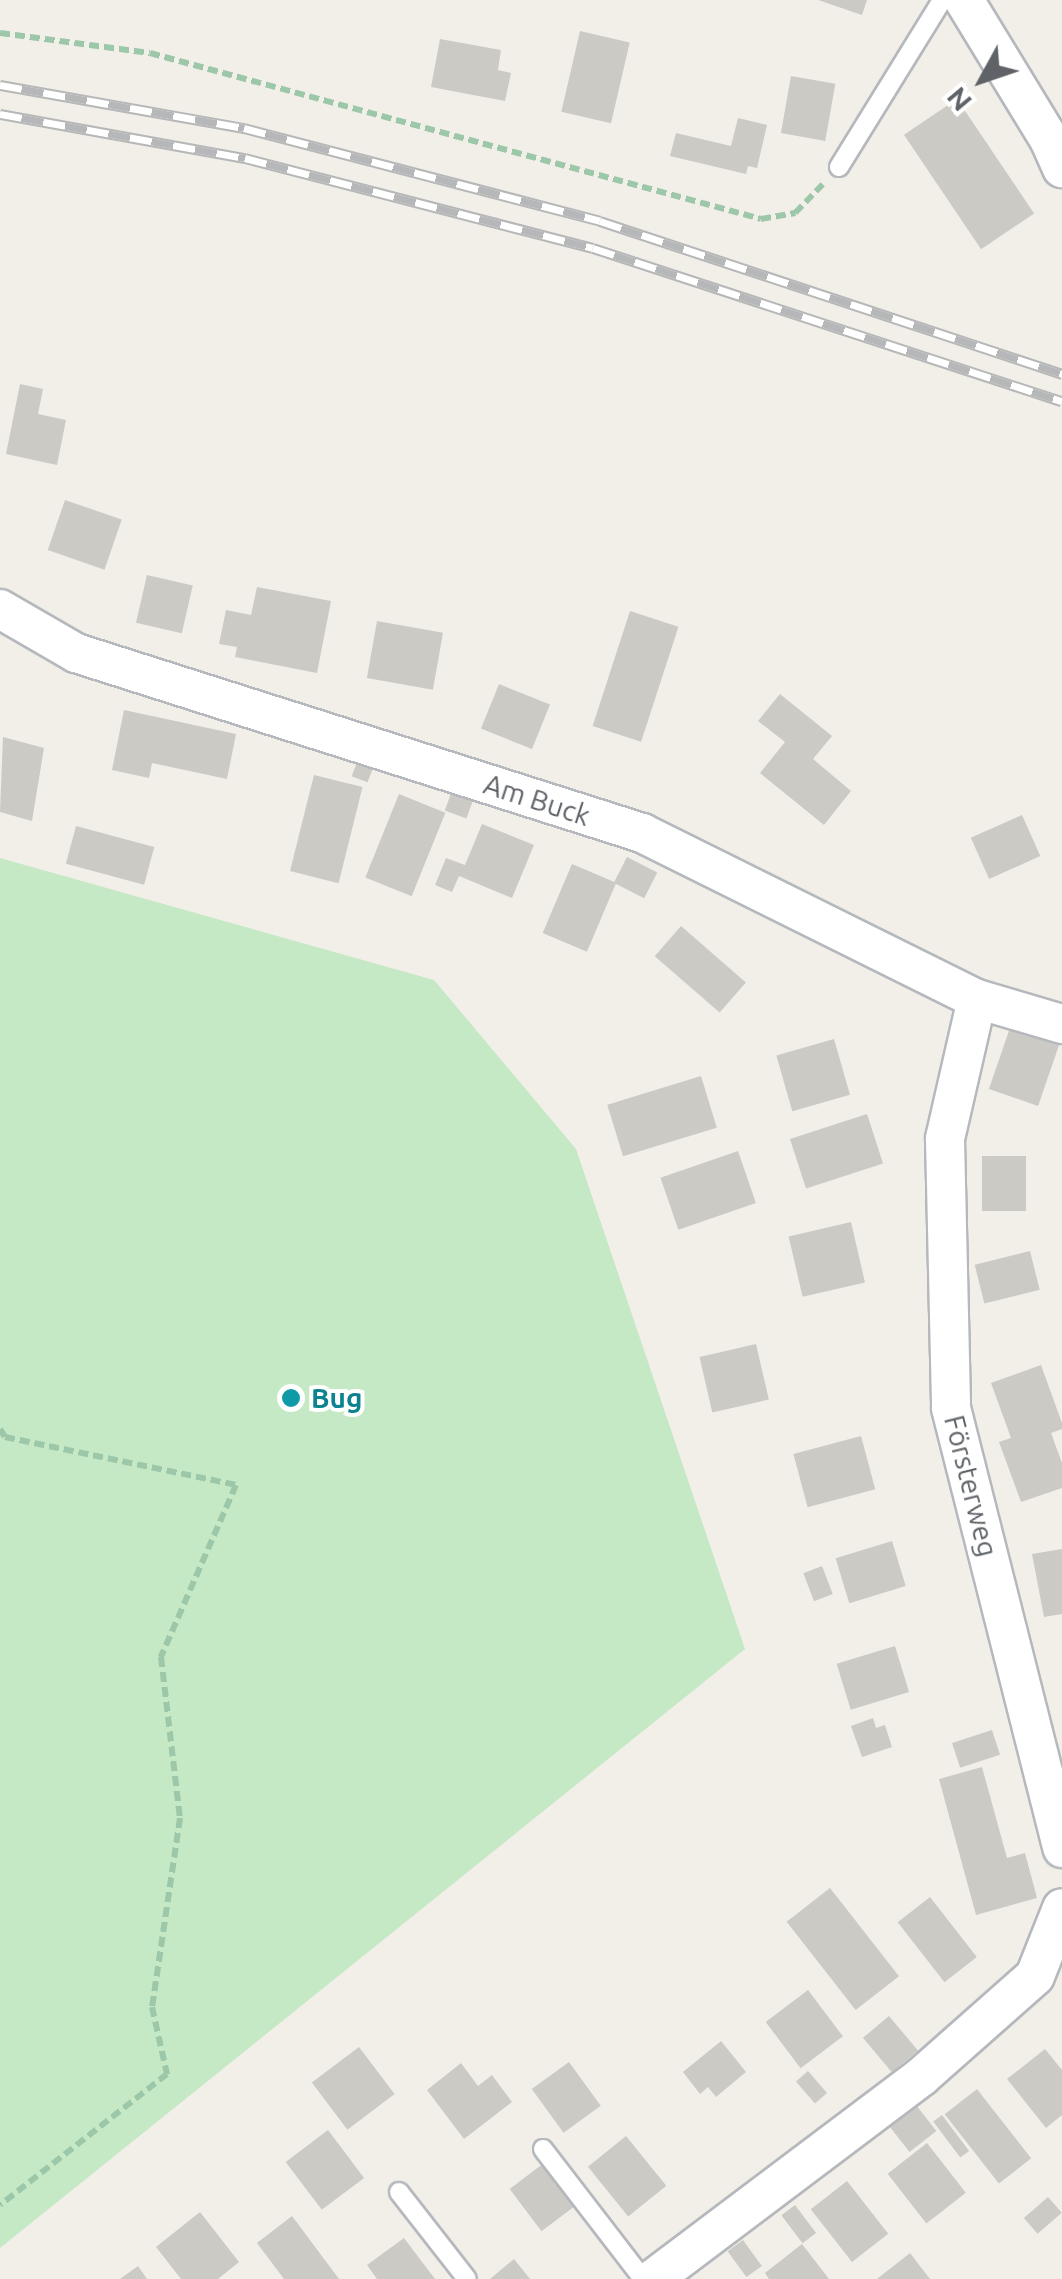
<!DOCTYPE html>
<meta charset="utf-8">
<style>
body{margin:0}
#map{position:relative;width:1062px;height:2279px;overflow:hidden;background:#f1efe8;font-family:Ubuntu,sans-serif}
div>[style]{position:absolute}
[style*='--x']{left:calc(var(--x)*1px);top:calc(var(--y)*1px);width:calc(var(--w)*1px);rotate:calc(var(--a)*1deg)}
.green>*{inset:0;background:#c5e8c5}
.building>*{inset:0;background:#cccac5;transform-origin:0 0}
.path>*{height:6px;margin-top:-3px;transform-origin:0;background:repeating-linear-gradient(90deg,#9cc7a9 0 10px,transparent 0 15px)}
.roads{filter:drop-shadow(2px 0 #b5b8bc) drop-shadow(-2px 0 #b5b8bc) drop-shadow(0 2px #b5b8bc) drop-shadow(0 -2px #b5b8bc)}
.service>*{height:18px;margin:-9px;padding:0 9px;transform-origin:9px;border-radius:9px;background:#fff}
.minor>*{height:38px;margin:-19px;padding:0 19px;transform-origin:19px;border-radius:19px;background:#fff}
.rail>*{height:11px;margin-top:-5.5px;transform-origin:0;background:repeating-linear-gradient(90deg,#fff 0 22px,#b6b7b8 0 44px);box-sizing:border-box;border-block:2px solid #b6b7b8}
.dots>*{width:28px;height:28px;translate:-50% -50%;box-sizing:border-box;border:5px solid #fff;border-radius:50%}
span{translate:-50% -50%;white-space:nowrap;text-align:center;line-height:1.15;-webkit-text-stroke:8px #fff;paint-order:stroke}
.street-label{font-size:28px;color:#5f6368}
.culture-label{font-size:28px;color:#0d838f;font-weight:700}
.left{translate:0 -50%;text-align:left}
.north{position:absolute;left:932px;top:30px;width:100px;height:100px;-webkit-text-stroke:8px #fff;paint-order:stroke;rotate:230deg;font-size:28px;font-weight:700;line-height:40px;text-align:center;color:#5f6368}
.north::after{content:'';display:block;margin:auto;width:35px;height:45px;background:#5f6368;clip-path:polygon(50% 0,100% 100%,50% 72%,0 100%)}
</style>
<div id="map">
<div class="green">
<i style="clip-path:polygon(0 858px,434px 980px,576px 1149px,745px 1649px,0 2248px)"></i>
</div>
<div class="building">
<i style="clip-path:polygon(818px 0,867px 0,862px 15px)"></i>
<i style="left:580px;top:31px;width:51px;height:83px;rotate:13deg"></i>
<i style="clip-path:polygon(440px 39px,501px 50px,498px 70px,511px 73px,505px 101px,431px 87px)"></i>
<i style="left:791px;top:76px;width:45px;height:58px;rotate:10deg"></i>
<i style="left:957px;top:99px;width:138px;height:64px;rotate:56deg"></i>
<i style="clip-path:polygon(738px 118px,767px 125px,757px 168px,748px 166px,746px 174px,670px 156px,676px 133px,731px 146px)"></i>
<i style="clip-path:polygon(20px 384px,43px 389px,38px 414px,66px 420px,57px 465px,6px 454px)"></i>
<i style="left:65px;top:500px;width:60px;height:53px;rotate:19deg"></i>
<i style="left:147px;top:575px;width:47px;height:49px;rotate:13deg"></i>
<i style="clip-path:polygon(257px 587px,331px 601px,317px 673px,235px 657px,237px 647px,219px 644px,226px 610px,251px 615px)"></i>
<i style="left:630px;top:611px;width:51px;height:121px;rotate:18deg"></i>
<i style="left:377px;top:621px;width:67px;height:58px;rotate:10deg"></i>
<i style="left:499px;top:684px;width:55px;height:48px;rotate:22deg"></i>
<i style="clip-path:polygon(780px 694px,832px 736px,813px 759px,851px 791px,824px 825px,760px 773px,785px 742px,758px 721px)"></i>
<i style="clip-path:polygon(124px 710px,236px 734px,227px 779px,152px 763px,149px 778px,112px 770px)"></i>
<i style="clip-path:polygon(3px 737px,44px 748px,32px 821px,0 812px)"></i>
<i style="left:361px;top:752px;width:17px;height:26px;rotate:21deg"></i>
<i style="left:314px;top:775px;width:50px;height:99px;rotate:14deg"></i>
<i style="left:453px;top:788px;width:23px;height:24px;rotate:20deg"></i>
<i style="left:399px;top:794px;width:50px;height:90px;rotate:22deg"></i>
<i style="left:1022px;top:815px;width:45px;height:56px;rotate:66deg"></i>
<i style="clip-path:polygon(482px 824px,534px 845px,512px 898px,459px 876px,452px 892px,435px 885px,446px 858px,465px 865px)"></i>
<i style="left:76px;top:826px;width:81px;height:39px;rotate:15deg"></i>
<i style="left:627px;top:857px;width:34px;height:29px;rotate:27deg"></i>
<i style="left:572px;top:864px;width:48px;height:75px;rotate:23deg"></i>
<i style="left:681px;top:926px;width:86px;height:40px;rotate:41deg"></i>
<i style="left:1013px;top:1019px;width:52px;height:74px;rotate:19deg"></i>
<i style="left:834px;top:1039px;width:58px;height:60px;rotate:74deg"></i>
<i style="left:701px;top:1076px;width:54px;height:98px;rotate:73deg"></i>
<i style="left:867px;top:1114px;width:52px;height:81px;rotate:72deg"></i>
<i style="left:738px;top:1151px;width:55px;height:82px;rotate:71deg"></i>
<i style="left:1026px;top:1156px;width:55px;height:44px;rotate:90deg"></i>
<i style="left:851px;top:1222px;width:62px;height:64px;rotate:77deg"></i>
<i style="left:1030px;top:1251px;width:40px;height:57px;rotate:76deg"></i>
<i style="left:756px;top:1344px;width:57px;height:58px;rotate:77deg"></i>
<i style="clip-path:polygon(1041px 1365px,1062px 1423px,1062px 1429px,1051px 1433px,1062px 1463px,1062px 1488px,1021px 1502px,999px 1442px,1011px 1438px,991px 1383px)"></i>
<i style="left:861px;top:1436px;width:55px;height:70px;rotate:75deg"></i>
<i style="left:892px;top:1541px;width:47px;height:59px;rotate:73deg"></i>
<i style="clip-path:polygon(1062px 1549px,1062px 1614px,1044px 1617px,1032px 1554px)"></i>
<i style="left:822px;top:1566px;width:30px;height:20px;rotate:69deg"></i>
<i style="left:895px;top:1646px;width:48px;height:61px;rotate:73deg"></i>
<i style="clip-path:polygon(873px 1718px,876px 1728px,885px 1725px,892px 1747px,862px 1757px,851px 1726px)"></i>
<i style="left:992px;top:1730px;width:26px;height:42px;rotate:72deg"></i>
<i style="clip-path:polygon(982px 1767px,1007px 1858px,1025px 1853px,1037px 1898px,976px 1915px,939px 1779px)"></i>
<i style="left:830px;top:1888px;width:112px;height:55px;rotate:52deg"></i>
<i style="left:930px;top:1897px;width:76px;height:41px;rotate:52deg"></i>
<i style="left:808px;top:1990px;width:58px;height:53px;rotate:53deg"></i>
<i style="left:889px;top:2016px;width:45px;height:34px;rotate:50deg"></i>
<i style="clip-path:polygon(721px 2041px,746px 2072px,716px 2097px,708px 2087px,700px 2094px,683px 2072px)"></i>
<i style="left:359px;top:2047px;width:59px;height:59px;rotate:53deg"></i>
<i style="clip-path:polygon(1045px 2049px,1062px 2070px,1062px 2115px,1046px 2128px,1007px 2079px)"></i>
<i style="left:569px;top:2062px;width:54px;height:46px;rotate:54deg"></i>
<i style="clip-path:polygon(461px 2063px,478px 2086px,492px 2075px,512px 2102px,464px 2139px,427px 2090px)"></i>
<i style="left:808px;top:2071px;width:29px;height:16px;rotate:49deg"></i>
<i style="left:977px;top:2089px;width:88px;height:41px;rotate:52deg"></i>
<i style="left:916px;top:2105px;width:33px;height:34px;rotate:52deg"></i>
<i style="left:942px;top:2115px;width:45px;height:11px;rotate:53deg"></i>
<i style="left:328px;top:2130px;width:60px;height:53px;rotate:53deg"></i>
<i style="left:626px;top:2136px;width:64px;height:49px;rotate:51deg"></i>
<i style="left:927px;top:2143px;width:63px;height:50px;rotate:52deg"></i>
<i style="left:544px;top:2163px;width:53px;height:43px;rotate:53deg"></i>
<i style="left:847px;top:2181px;width:67px;height:46px;rotate:52deg"></i>
<i style="left:1048px;top:2197px;width:21px;height:32px;rotate:49deg"></i>
<i style="left:795px;top:2205px;width:35px;height:17px;rotate:53deg"></i>
<i style="clip-path:polygon(200px 2212px,239px 2262px,218px 2279px,181px 2279px,156px 2247px)"></i>
<i style="clip-path:polygon(292px 2216px,339px 2279px,284px 2279px,257px 2243px)"></i>
<i style="clip-path:polygon(404px 2238px,435px 2279px,377px 2279px,367px 2265px)"></i>
<i style="left:743px;top:2240px;width:32px;height:19px;rotate:54deg"></i>
<i style="clip-path:polygon(802px 2244px,829px 2279px,769px 2279px,765px 2273px)"></i>
<i style="clip-path:polygon(910px 2253px,930px 2279px,877px 2279px)"></i>
<i style="clip-path:polygon(514px 2259px,530px 2279px,490px 2279px)"></i>
<i style="clip-path:polygon(138px 2266px,147px 2279px,120px 2279px)"></i>
</div>
<div class="path">
<i style="--x:0;--y:33;--w:151;--a:7.6"></i>
<i style="--x:150;--y:53;--w:633;--a:15.2"></i>
<i style="--x:761;--y:219;--w:35;--a:-10"></i>
<i style="--x:795;--y:213;--w:40;--a:-46"></i>
<i style="--x:0;--y:1429;--w:9;--a:58"></i>
<i style="--x:5;--y:1437;--w:236;--a:11.7"></i>
<i style="--x:236;--y:1485;--w:188;--a:113.6"></i>
<i style="--x:161;--y:1657;--w:162;--a:83.3"></i>
<i style="--x:180;--y:1818;--w:191;--a:98.4"></i>
<i style="--x:152;--y:2007;--w:69;--a:77.4"></i>
<i style="--x:167;--y:2074;--w:212;--a:141.9"></i>
</div>
<div class="roads">
<div class="service">
<i style="--x:839;--y:167;--w:196;--a:-58.3"></i>
<i style="--x:543;--y:2149;--w:164;--a:52.4"></i>
<i style="--x:399;--y:2192;--w:110;--a:52"></i>
</div>
<div class="minor">
<i style="--x:964;--y:0;--w:163;--a:58.6"></i>
<i style="--x:1049;--y:139;--w:32;--a:66"></i>
<i style="--x:0;--y:609;--w:88;--a:30.1"></i>
<i style="--x:76;--y:653;--w:594;--a:17.64"></i>
<i style="--x:642;--y:833;--w:374;--a:26.4"></i>
<i style="--x:977;--y:999;--w:89;--a:16.4"></i>
<i style="--x:977;--y:999;--w:144;--a:102.9"></i>
<i style="--x:945;--y:1139;--w:269;--a:88.7"></i>
<i style="--x:951;--y:1408;--w:454;--a:75.8"></i>
<i style="--x:653;--y:2279;--w:336;--a:-37"></i>
<i style="--x:921;--y:2077;--w:152;--a:-41.5"></i>
<i style="--x:1035;--y:1976;--w:73;--a:-68.3"></i>
</div>
</div>
<div class="rail">
<i style="--x:0;--y:85;--w:248;--a:10"></i>
<i style="--x:244;--y:128;--w:368;--a:14.6"></i>
<i style="--x:600;--y:221;--w:487;--a:18.3"></i>
<i style="--x:0;--y:114;--w:249;--a:10.2"></i>
<i style="--x:245;--y:158;--w:359;--a:14.5"></i>
<i style="--x:593;--y:248;--w:493;--a:18.1"></i>
</div>
<div class="dots">
<i style="left:291px;top:1398px;background:#0f9aa8"></i>
</div>
<div class="street-label">
<span style="left:537px;top:800px;rotate:18deg">Am Buck</span>
<span style="left:971px;top:1486px;rotate:76deg">Försterweg</span>
</div>
<div class="culture-label">
<span class="left" style="left:311px;top:1398px">Bug</span>
</div>
<div class="north">N</div>
</div>
